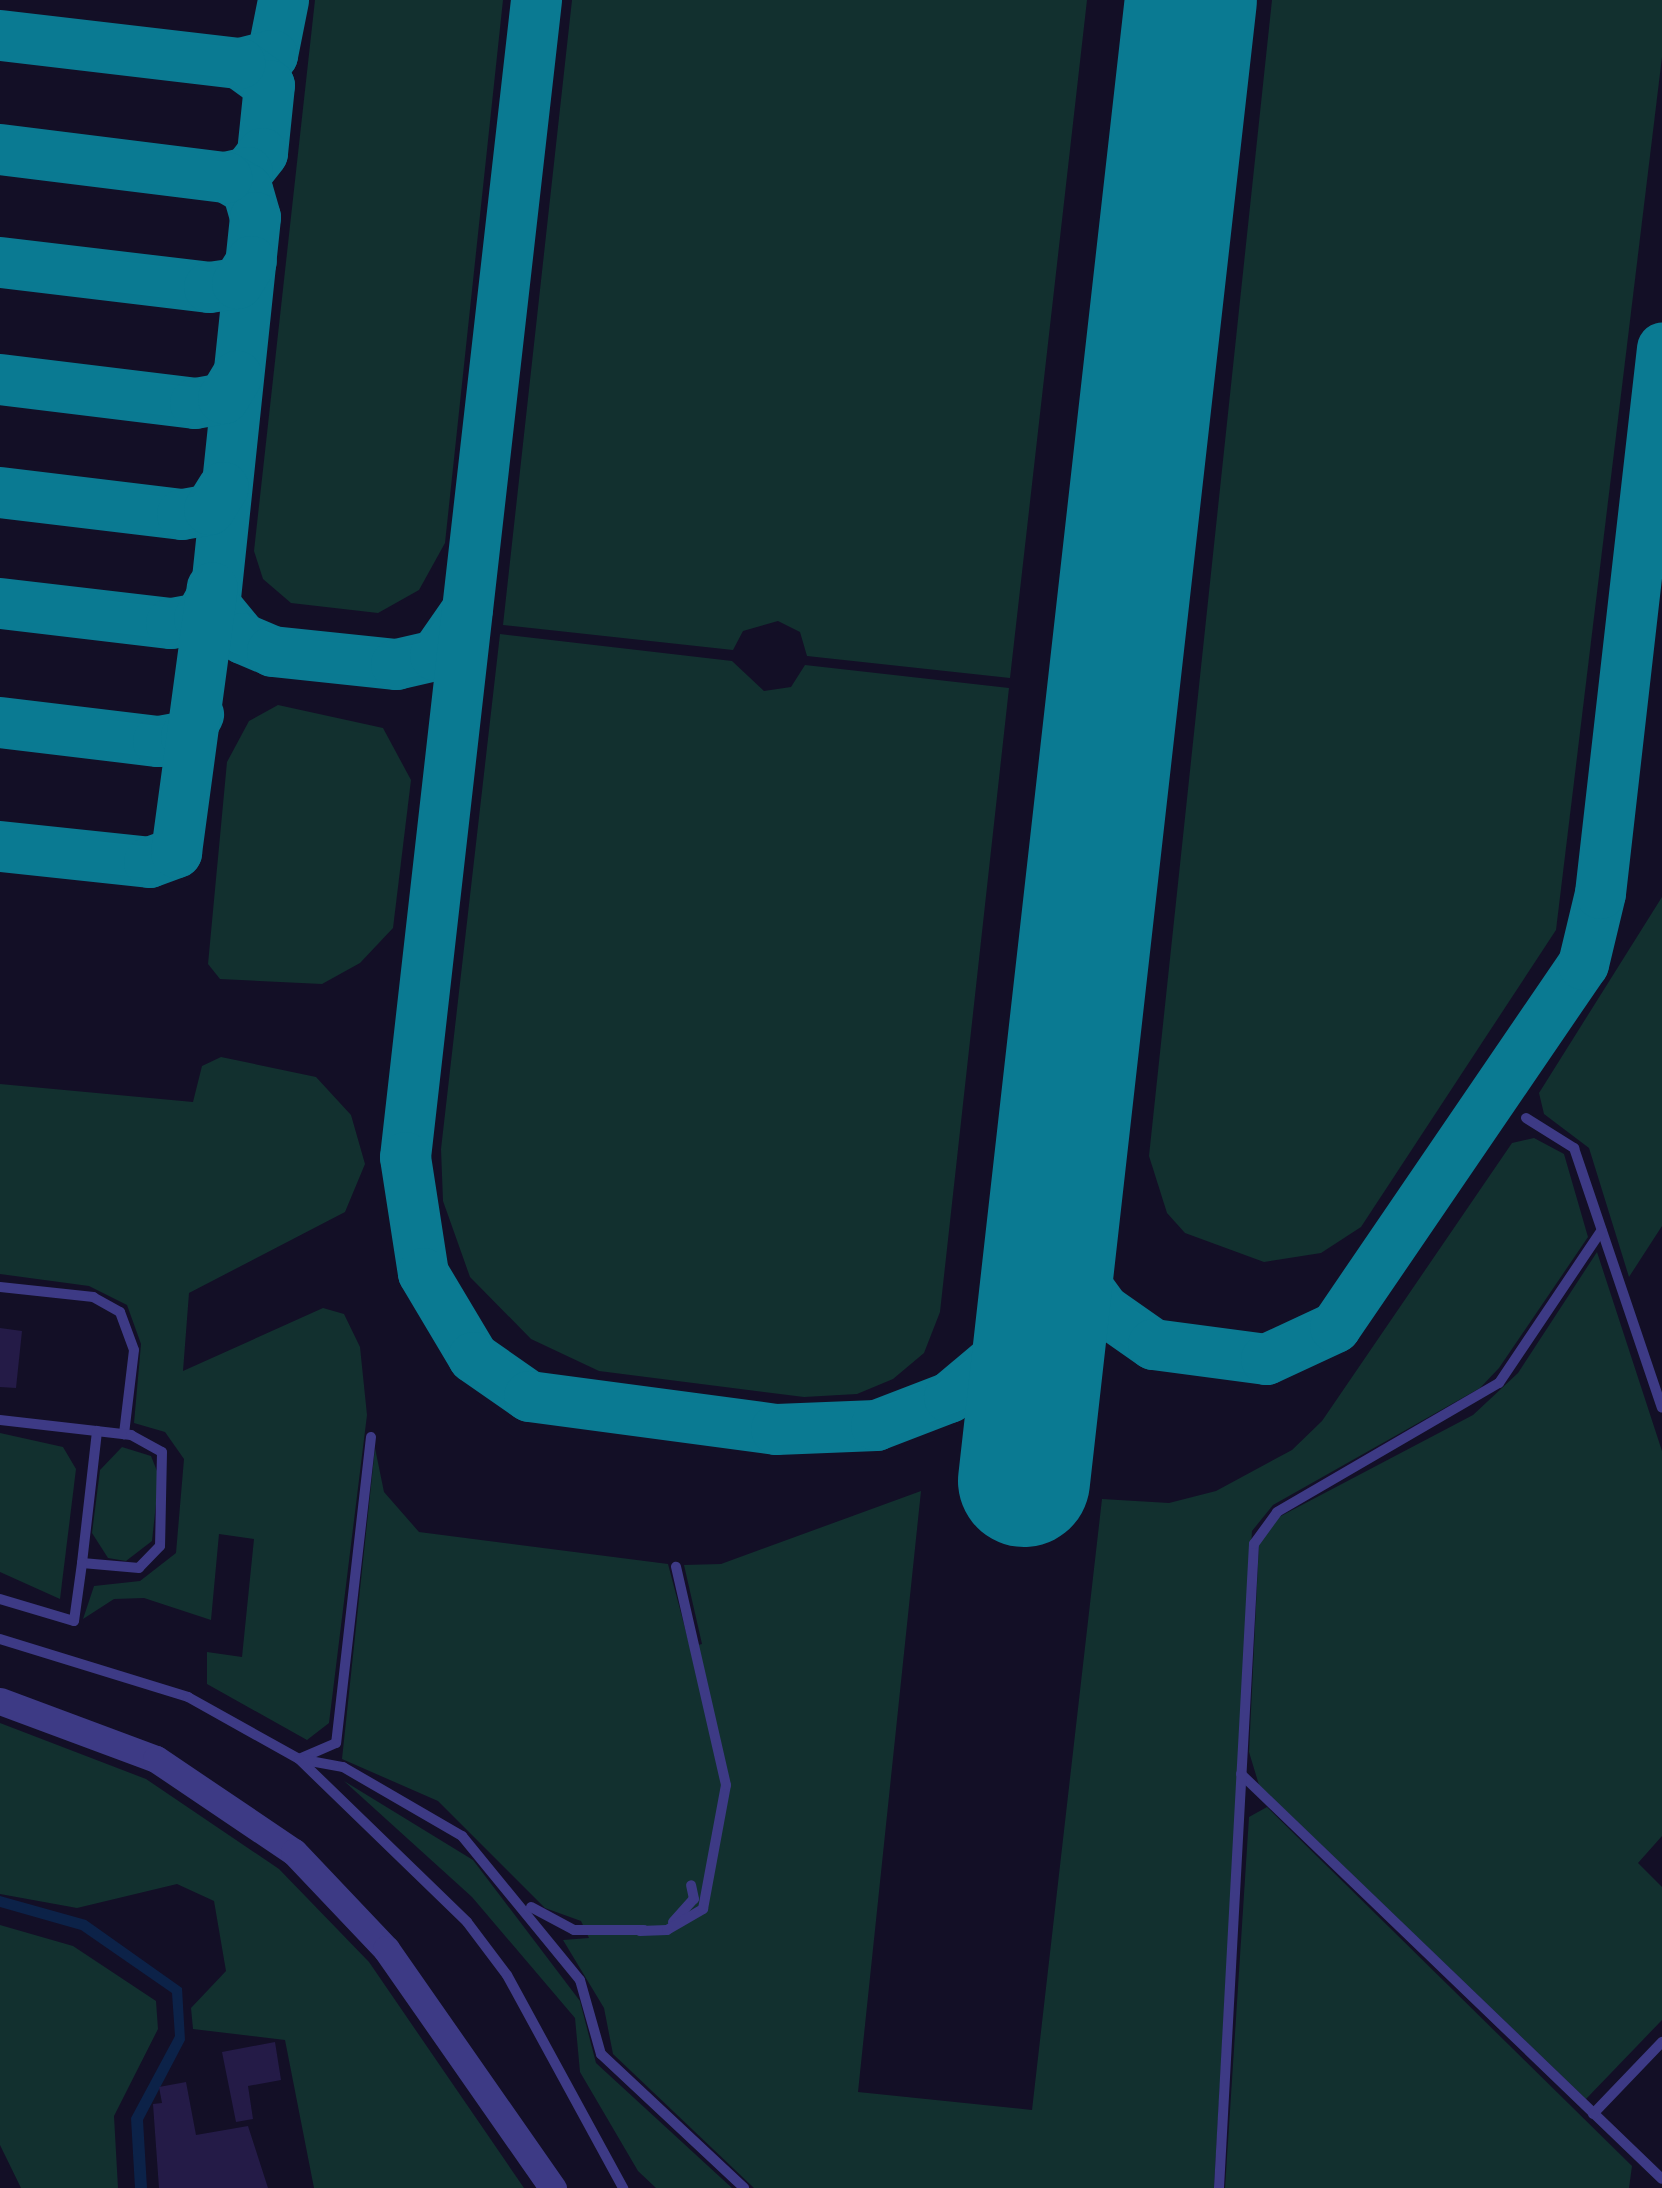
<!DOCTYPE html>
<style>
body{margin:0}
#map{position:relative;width:1662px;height:2188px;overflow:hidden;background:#130f26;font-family:Helvetica,sans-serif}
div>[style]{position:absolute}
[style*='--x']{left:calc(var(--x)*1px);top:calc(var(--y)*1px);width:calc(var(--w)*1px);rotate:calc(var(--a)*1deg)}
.green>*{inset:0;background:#12302f}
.water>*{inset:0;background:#0c2248}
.taxiway>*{height:51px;margin:-25.5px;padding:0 25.5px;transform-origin:25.5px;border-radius:25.5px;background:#0a7a92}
.runway>*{height:132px;margin:-66px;padding:0 66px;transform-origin:66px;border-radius:66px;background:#0a7a92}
.building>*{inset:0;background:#241b47}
.service>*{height:10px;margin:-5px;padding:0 5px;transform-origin:5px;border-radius:5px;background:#3d3a85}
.tertiary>*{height:27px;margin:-13.5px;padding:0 13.5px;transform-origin:13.5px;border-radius:13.5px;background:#3d3a85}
span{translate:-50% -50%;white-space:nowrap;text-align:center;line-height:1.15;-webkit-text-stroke:9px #130f26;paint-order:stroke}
</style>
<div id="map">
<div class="green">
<i style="clip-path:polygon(315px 0,503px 0,445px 543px,419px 590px,378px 613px,291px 603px,263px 579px,254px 551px)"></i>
<i style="clip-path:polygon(572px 0,1087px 0,1010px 678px,807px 656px,800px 632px,778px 621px,743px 631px,733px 650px,503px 625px)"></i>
<i style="clip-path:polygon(1272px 0,1662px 0,1662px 57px,1556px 930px,1361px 1227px,1321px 1253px,1264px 1262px,1185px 1233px,1167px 1213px,1149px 1156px)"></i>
<i style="clip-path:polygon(500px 634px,732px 661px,764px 691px,791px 687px,805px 665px,1009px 688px,940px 1312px,924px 1353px,893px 1379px,857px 1394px,804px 1397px,599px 1371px,531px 1339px,470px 1277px,443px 1201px,441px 1149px)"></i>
<i style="clip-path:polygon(278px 705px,383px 728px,411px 780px,393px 928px,360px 963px,322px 984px,220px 979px,208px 964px,227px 762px,249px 721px)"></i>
<i style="clip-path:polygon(1662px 897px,1662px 1226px,1629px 1277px,1589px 1148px,1544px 1114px,1539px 1093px)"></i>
<i style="clip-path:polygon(221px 1057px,316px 1077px,351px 1115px,365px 1164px,345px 1212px,189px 1293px,183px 1371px,323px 1308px,344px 1314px,360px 1347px,367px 1415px,329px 1723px,307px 1740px,207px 1684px,207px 1652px,242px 1657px,254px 1539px,219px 1534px,211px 1620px,144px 1598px,114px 1599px,83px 1619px,94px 1586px,140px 1581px,176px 1553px,184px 1459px,165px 1432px,134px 1423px,141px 1344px,127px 1305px,89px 1286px,0 1274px,0 1084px,193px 1102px,202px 1066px)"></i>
<i style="clip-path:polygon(1534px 1138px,1564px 1154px,1588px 1237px,1499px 1368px,1480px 1388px,1273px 1505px,1252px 1531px,1214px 2188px,754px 2188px,613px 2054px,604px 2008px,563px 1940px,589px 1938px,581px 1921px,545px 1908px,438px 1801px,342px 1759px,375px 1448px,384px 1492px,419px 1532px,668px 1564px,690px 1647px,702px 1644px,684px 1565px,721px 1564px,921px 1491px,858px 2092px,1032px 2110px,1102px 1499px,1169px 1503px,1216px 1491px,1292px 1450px,1322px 1421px,1512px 1143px)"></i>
<i style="clip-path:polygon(1597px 1252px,1662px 1451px,1662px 1836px,1638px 1863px,1662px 1887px,1662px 2020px,1586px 2099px,1259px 1785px,1249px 1752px,1259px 1543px,1279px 1517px,1473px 1415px,1518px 1373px)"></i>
<i style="clip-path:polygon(0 1433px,63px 1447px,76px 1469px,60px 1599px,0 1572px)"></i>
<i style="clip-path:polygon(122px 1447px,151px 1456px,159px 1476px,152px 1541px,126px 1561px,108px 1558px,92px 1533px,100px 1470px)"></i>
<i style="clip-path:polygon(0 1723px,146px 1779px,279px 1869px,369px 1962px,524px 2188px,314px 2188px,285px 2040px,193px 2029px,191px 2008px,226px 1971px,214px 1901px,177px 1884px,77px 1908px,0 1894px)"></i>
<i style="clip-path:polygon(344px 1781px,473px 1860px,580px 2001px,596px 2063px,732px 2188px,656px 2188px,638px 2171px,580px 2072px,575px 2018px,472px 1897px)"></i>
<i style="clip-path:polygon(1267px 1807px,1632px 2166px,1629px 2188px,1225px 2188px,1249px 1817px)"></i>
<i style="clip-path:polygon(0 1925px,73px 1946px,156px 2001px,158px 2029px,114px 2116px,118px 2188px,21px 2188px,0 2145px)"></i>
</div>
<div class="water">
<i style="clip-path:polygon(0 1896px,86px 1920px,182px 1988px,185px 2040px,143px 2120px,147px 2188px,135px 2188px,131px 2118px,175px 2036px,172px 1993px,81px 1930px,0 1907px)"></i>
</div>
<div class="taxiway">
<i style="--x:283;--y:0;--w:56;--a:101.3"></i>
<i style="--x:272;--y:55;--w:34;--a:166"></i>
<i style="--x:239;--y:63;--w:37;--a:36"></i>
<i style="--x:269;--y:85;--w:68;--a:95.9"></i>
<i style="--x:262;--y:153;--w:24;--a:128"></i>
<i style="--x:247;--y:172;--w:22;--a:167"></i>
<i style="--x:226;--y:177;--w:24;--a:30"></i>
<i style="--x:247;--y:189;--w:29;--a:74"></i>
<i style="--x:255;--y:217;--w:389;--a:96"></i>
<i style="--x:214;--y:604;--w:44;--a:50.5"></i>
<i style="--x:242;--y:638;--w:33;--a:23"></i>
<i style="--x:272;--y:651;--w:125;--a:6"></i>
<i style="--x:396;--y:664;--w:40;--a:-13"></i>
<i style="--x:435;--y:655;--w:56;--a:-55.2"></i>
<i style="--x:536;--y:0;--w:1164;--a:96.46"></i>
<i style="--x:405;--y:1157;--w:117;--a:81.2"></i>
<i style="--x:423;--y:1273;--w:98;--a:59.2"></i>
<i style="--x:473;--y:1357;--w:68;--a:34.9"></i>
<i style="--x:529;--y:1396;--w:249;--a:7.6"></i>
<i style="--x:776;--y:1429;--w:100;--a:-2.3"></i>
<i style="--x:876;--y:1425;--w:78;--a:-21"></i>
<i style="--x:949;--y:1397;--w:82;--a:-40.1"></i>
<i style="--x:1012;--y:1344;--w:79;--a:-62.8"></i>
<i style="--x:0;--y:35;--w:241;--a:6.7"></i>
<i style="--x:0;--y:149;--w:228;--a:7.1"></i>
<i style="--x:0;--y:262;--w:210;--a:6.8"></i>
<i style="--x:209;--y:287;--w:28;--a:-8"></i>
<i style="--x:237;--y:283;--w:26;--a:-58"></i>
<i style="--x:0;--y:379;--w:196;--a:7"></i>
<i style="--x:195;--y:403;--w:28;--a:-10"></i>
<i style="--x:223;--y:398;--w:26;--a:-59"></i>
<i style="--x:0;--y:492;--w:183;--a:6.9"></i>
<i style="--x:182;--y:514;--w:27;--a:-10"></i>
<i style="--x:209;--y:509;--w:26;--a:-58"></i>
<i style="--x:0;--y:603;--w:172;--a:6.7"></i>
<i style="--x:171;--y:623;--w:28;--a:-10"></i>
<i style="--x:199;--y:618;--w:25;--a:-61"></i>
<i style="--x:0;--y:722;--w:159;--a:6.9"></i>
<i style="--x:158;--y:741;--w:28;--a:-10"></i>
<i style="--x:186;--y:736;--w:25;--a:-61"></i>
<i style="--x:0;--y:846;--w:150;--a:6.1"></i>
<i style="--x:149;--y:862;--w:29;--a:-20"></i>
<i style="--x:176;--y:852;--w:267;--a:-82.3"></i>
<i style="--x:1058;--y:1188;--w:96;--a:75"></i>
<i style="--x:1083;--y:1281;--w:34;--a:54"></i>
<i style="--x:1103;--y:1309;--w:61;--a:35"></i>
<i style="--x:1153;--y:1344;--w:114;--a:7.6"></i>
<i style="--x:1266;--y:1359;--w:76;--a:-24.9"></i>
<i style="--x:1335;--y:1327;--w:440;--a:-55.7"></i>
<i style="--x:1583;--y:964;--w:73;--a:-76.5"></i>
<i style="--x:1600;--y:893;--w:549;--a:-83.51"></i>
</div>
<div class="runway">
<i style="--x:1024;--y:1481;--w:1490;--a:-83.57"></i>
</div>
<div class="building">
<i style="clip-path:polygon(0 1328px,22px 1331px,16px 1388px,0 1387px)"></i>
<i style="clip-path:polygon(275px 2042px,281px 2080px,248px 2086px,253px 2119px,236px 2122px,222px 2052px)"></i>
<i style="clip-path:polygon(186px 2082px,196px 2135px,248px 2126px,268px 2188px,159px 2188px,153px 2104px,162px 2103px,159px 2087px)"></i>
</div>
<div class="service">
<i style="--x:1526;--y:1118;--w:57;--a:32"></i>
<i style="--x:1574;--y:1148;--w:274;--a:71.3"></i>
<i style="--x:0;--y:1287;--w:94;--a:6.1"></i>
<i style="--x:93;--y:1297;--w:31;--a:29"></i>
<i style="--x:120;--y:1312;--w:40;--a:69.8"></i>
<i style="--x:134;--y:1350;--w:85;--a:96.8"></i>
<i style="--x:0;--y:1420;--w:132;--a:6.5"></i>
<i style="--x:131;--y:1435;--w:35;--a:29"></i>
<i style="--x:162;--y:1452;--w:94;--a:91.2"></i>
<i style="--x:160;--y:1546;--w:30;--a:134"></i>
<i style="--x:139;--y:1568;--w:57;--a:-175"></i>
<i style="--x:82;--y:1563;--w:133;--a:-83.5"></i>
<i style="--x:371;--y:1437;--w:308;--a:96.5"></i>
<i style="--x:336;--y:1743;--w:40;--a:156.6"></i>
<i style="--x:299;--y:1759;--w:45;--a:10.3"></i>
<i style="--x:343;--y:1767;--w:138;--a:30.1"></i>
<i style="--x:462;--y:1836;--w:186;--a:50.7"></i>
<i style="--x:580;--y:1980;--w:77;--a:74.2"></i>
<i style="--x:601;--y:2054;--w:196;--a:43.1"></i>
<i style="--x:0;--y:1599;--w:77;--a:16.6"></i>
<i style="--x:74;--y:1621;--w:59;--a:-82.1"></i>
<i style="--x:0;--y:1639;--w:197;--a:17.1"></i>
<i style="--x:188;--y:1697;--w:127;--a:29.2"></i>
<i style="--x:299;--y:1759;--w:234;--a:44.1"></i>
<i style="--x:467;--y:1922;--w:66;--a:53"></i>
<i style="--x:507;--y:1975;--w:243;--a:61.4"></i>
<i style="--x:1241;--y:1774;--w:584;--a:43.89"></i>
<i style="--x:531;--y:1907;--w:49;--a:28.1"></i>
<i style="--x:574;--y:1930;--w:70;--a:0"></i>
<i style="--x:673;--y:1922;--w:31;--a:-48"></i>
<i style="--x:694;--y:1899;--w:14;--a:-102"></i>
<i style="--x:640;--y:1931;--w:27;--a:-2"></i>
<i style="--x:667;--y:1930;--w:42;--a:-30.3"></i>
<i style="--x:703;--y:1909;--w:126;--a:-79.5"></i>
<i style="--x:726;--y:1785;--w:224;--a:-102.9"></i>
<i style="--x:1593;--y:2114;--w:100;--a:-46.2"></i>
<i style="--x:1219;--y:2188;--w:645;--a:-86.89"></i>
<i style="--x:1254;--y:1544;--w:39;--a:-54"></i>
<i style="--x:1277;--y:1512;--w:257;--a:-30.2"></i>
<i style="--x:1499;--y:1383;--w:184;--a:-56.1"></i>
</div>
<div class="tertiary">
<i style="--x:0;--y:1701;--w:166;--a:20.4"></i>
<i style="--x:156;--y:1759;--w:166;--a:34"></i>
<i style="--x:294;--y:1852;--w:134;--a:46.5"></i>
<i style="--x:386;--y:1949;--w:292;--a:55.1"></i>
</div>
</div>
